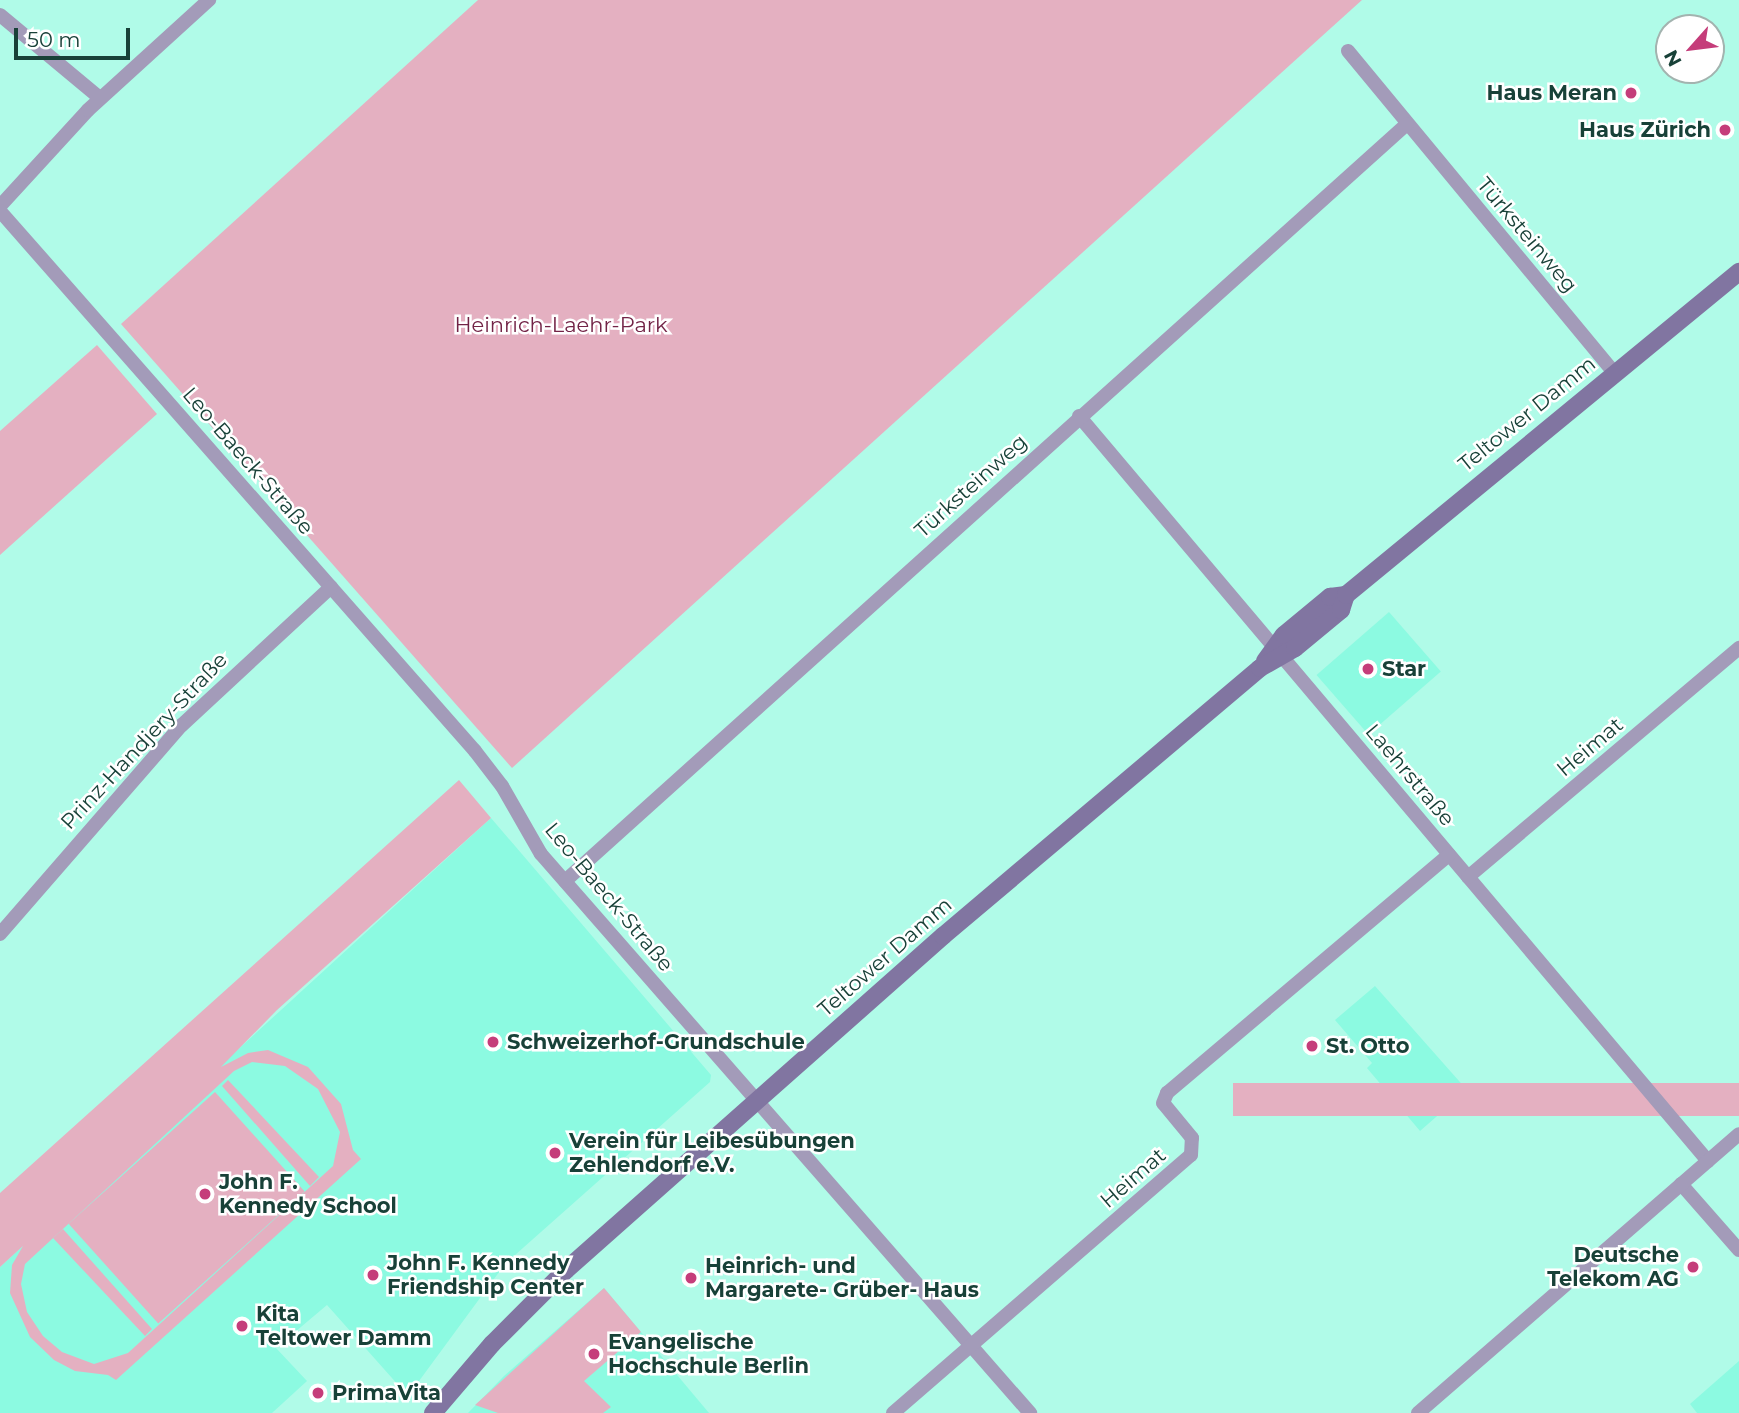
<!DOCTYPE html>
<meta charset="utf-8">
<style>
body{margin:0}
#map{position:relative;width:1739px;height:1413px;overflow:hidden;background:#b0fbe8;font-family:Montserrat,sans-serif}
div>[style]{position:absolute}
[style*='--x']{left:calc(var(--x)*1px);top:calc(var(--y)*1px);width:calc(var(--w)*1px);rotate:calc(var(--a)*1deg)}
.built>*{inset:0;background:#8cfae1;transform-origin:0 0}
.green>*{inset:0;background:#e4b0c1;transform-origin:0 0}
.minor>*{height:14px;margin:-7px;padding:0 7px;transform-origin:7px;border-radius:7px;background:#a39bb9}
.secondary>*{height:18px;margin:-9px;padding:0 9px;transform-origin:9px;border-radius:9px;background:#8175a1}
.dots>*{width:19px;height:19px;translate:-50% -50%;box-sizing:border-box;border:4px solid #fff;border-radius:50%}
span{translate:-50% -50%;white-space:nowrap;text-align:center;line-height:1.15;-webkit-text-stroke:5px #fff;paint-order:stroke}
.poi-label{font-size:21px;color:#184138;font-weight:700}
.right{translate:-100% -50%;text-align:right}
.left{translate:0 -50%;text-align:left}
.street-label{font-size:21px;color:#184138}
.park-label{font-size:21px;color:#722346}
.north{position:absolute;left:1655px;top:14px;width:70px;height:70px;box-sizing:border-box;background:#fff;border:2px solid #a3b3af;border-radius:50%;rotate:242deg;font-size:19px;font-weight:700;line-height:28px;text-align:center;color:#184138}
.north::after{content:'';display:block;margin:auto;width:24px;height:32px;background:#c53d7a;clip-path:polygon(50% 0,100% 100%,50% 72%,0 100%)}
.scale{position:absolute;left:14px;top:28px;width:116px;height:32px;box-sizing:border-box;border:4px solid #184138;border-top:0;padding-left:9px;font-size:21px;line-height:24px;white-space:nowrap;color:#184138;-webkit-text-stroke:5px #fff;paint-order:stroke}
</style>
<div id="map">
<div class="built">
<i style="left:1389px;top:612px;width:79px;height:96px;rotate:49deg"></i>
<i style="clip-path:polygon(491px 818px,711px 1075px,710px 1082px,505px 1264px,408px 1396px,327px 1305px,276px 1348px,307px 1381px,272px 1413px,0 1413px,0 1267px)"></i>
<i style="clip-path:polygon(1375px 986px,1467px 1090px,1420px 1131px,1367px 1068px,1372px 1063px,1335px 1020px)"></i>
<i style="clip-path:polygon(604px 1288px,709px 1413px,468px 1413px,504px 1376px)"></i>
<i style="clip-path:polygon(1739px 1361px,1739px 1413px,1697px 1413px,1690px 1404px)"></i>
</div>
<div class="green">
<i style="clip-path:polygon(478px 0,1362px 0,512px 768px,121px 324px)"></i>
<i style="clip-path:polygon(97px 345px,157px 414px,0 555px,0 431px)"></i>
<i style="clip-path:polygon(evenodd,459px 780px,491px 818px,277px 1010px,221px 1067px,248px 1053px,268px 1050px,308px 1067px,341px 1104px,353px 1150px,361px 1159px,116px 1380px,108px 1375px,75px 1371px,54px 1360px,30px 1337px,10px 1293px,12px 1265px,23px 1246px,0 1267px,0 1193px,459px 780px,252px 1062px,285px 1066px,318px 1089px,340px 1132px,333px 1166px,128px 1353px,94px 1364px,62px 1352px,43px 1336px,27px 1312px,21px 1284px,25px 1264px,234px 1071px,252px 1062px)"></i>
<i style="clip-path:polygon(228px 1080px,319px 1177px,310px 1186px,222px 1086px)"></i>
<i style="left:1739px;top:1083px;width:33px;height:506px;rotate:90deg"></i>
<i style="left:215px;top:1092px;width:134px;height:197px;rotate:48deg"></i>
<i style="clip-path:polygon(63px 1229px,152px 1329px,145px 1336px,53px 1238px)"></i>
<i style="clip-path:polygon(604px 1288px,641px 1332px,584px 1381px,611px 1407px,603px 1413px,498px 1413px,475px 1405px)"></i>
</div>
<div class="minor">
<i style="--x:0;--y:15;--w:130;--a:39.7"></i>
<i style="--x:1348;--y:51;--w:417;--a:50.4"></i>
<i style="--x:0;--y:206;--w:130;--a:-47.5"></i>
<i style="--x:88;--y:110;--w:164;--a:-42.3"></i>
<i style="--x:0;--y:211;--w:719;--a:48.66"></i>
<i style="--x:475;--y:751;--w:44;--a:52.4"></i>
<i style="--x:502;--y:786;--w:78;--a:60.2"></i>
<i style="--x:541;--y:854;--w:743;--a:48.82"></i>
<i style="--x:1079;--y:416;--w:975;--a:49.83"></i>
<i style="--x:1468;--y:877;--w:355;--a:-40.2"></i>
<i style="--x:565;--y:881;--w:1132;--a:-41.96"></i>
<i style="--x:0;--y:934;--w:277;--a:-49"></i>
<i style="--x:182;--y:725;--w:203;--a:-42.8"></i>
<i style="--x:1681;--y:1184;--w:88;--a:48.7"></i>
<i style="--x:893;--y:1413;--w:394;--a:-40.9"></i>
<i style="--x:1191;--y:1155;--w:17;--a:-87"></i>
<i style="--x:1192;--y:1138;--w:45;--a:-129.6"></i>
<i style="--x:1163;--y:1103;--w:11;--a:-68"></i>
<i style="--x:1167;--y:1093;--w:369;--a:-40.2"></i>
<i style="--x:1418;--y:1413;--w:425;--a:-41"></i>
</div>
<div class="secondary">
<i style="--x:1265;--y:661;--w:32;--a:-54"></i>
<i style="--x:1284;--y:635;--w:60;--a:-39.6"></i>
<i style="--x:1330;--y:597;--w:16;--a:-7"></i>
<i style="--x:433;--y:1413;--w:91;--a:-49.5"></i>
<i style="--x:492;--y:1344;--w:105;--a:-45"></i>
<i style="--x:566;--y:1270;--w:504;--a:-41.54"></i>
<i style="--x:943;--y:936;--w:415;--a:-40.2"></i>
<i style="--x:1260;--y:668;--w:40;--a:-29.7"></i>
<i style="--x:1295;--y:648;--w:60;--a:-39.6"></i>
<i style="--x:1341;--y:610;--w:16;--a:-72"></i>
<i style="--x:1346;--y:595;--w:509;--a:-39.42"></i>
</div>
<div class="dots">
<i style="left:1631px;top:93px;background:#c53d7a"></i>
<i style="left:1725px;top:130px;background:#c53d7a"></i>
<i style="left:1368px;top:669px;background:#c53d7a"></i>
<i style="left:493px;top:1042px;background:#c53d7a"></i>
<i style="left:1312px;top:1046px;background:#c53d7a"></i>
<i style="left:555px;top:1153px;background:#c53d7a"></i>
<i style="left:205px;top:1194px;background:#c53d7a"></i>
<i style="left:1693px;top:1267px;background:#c53d7a"></i>
<i style="left:373px;top:1275px;background:#c53d7a"></i>
<i style="left:691px;top:1278px;background:#c53d7a"></i>
<i style="left:242px;top:1326px;background:#c53d7a"></i>
<i style="left:594px;top:1354px;background:#c53d7a"></i>
<i style="left:318px;top:1393px;background:#c53d7a"></i>
</div>
<div class="poi-label">
<span class="right" style="left:1617px;top:93px">Haus Meran</span>
<span class="right" style="left:1711px;top:130px">Haus Zürich</span>
<span class="left" style="left:1382px;top:669px">Star</span>
<span class="left" style="left:507px;top:1042px">Schweizerhof-Grundschule</span>
<span class="left" style="left:1326px;top:1046px">St. Otto</span>
<span class="left" style="left:569px;top:1153px">Verein für Leibesübungen<br>Zehlendorf e.V.</span>
<span class="left" style="left:219px;top:1194px">John F.<br>Kennedy School</span>
<span class="right" style="left:1679px;top:1267px">Deutsche<br>Telekom AG</span>
<span class="left" style="left:387px;top:1275px">John F. Kennedy<br>Friendship Center</span>
<span class="left" style="left:705px;top:1278px">Heinrich- und<br>Margarete- Grüber- Haus</span>
<span class="left" style="left:256px;top:1326px">Kita<br>Teltower Damm</span>
<span class="left" style="left:608px;top:1354px">Evangelische<br>Hochschule Berlin</span>
<span class="left" style="left:332px;top:1393px">PrimaVita</span>
</div>
<div class="street-label">
<span style="left:1527px;top:235px;rotate:50deg">Türksteinweg</span>
<span style="left:1527px;top:414px;rotate:-39deg">Teltower Damm</span>
<span style="left:248px;top:461px;rotate:49deg">Leo-Baeck-Straße</span>
<span style="left:971px;top:486px;rotate:-42deg">Türksteinweg</span>
<span style="left:144px;top:741px;rotate:-47deg">Prinz-Handjery-Straße</span>
<span style="left:1590px;top:747px;rotate:-40deg">Heimat</span>
<span style="left:1410px;top:775px;rotate:50deg">Laehrstraße</span>
<span style="left:609px;top:897px;rotate:50deg">Leo-Baeck-Straße</span>
<span style="left:885px;top:957px;rotate:-41deg">Teltower Damm</span>
<span style="left:1133px;top:1178px;rotate:-41deg">Heimat</span>
</div>
<div class="park-label">
<span style="left:561px;top:325px">Heinrich-Laehr-Park</span>
</div>
<div class="north">N</div>
<div class="scale">50 m</div>
</div>
